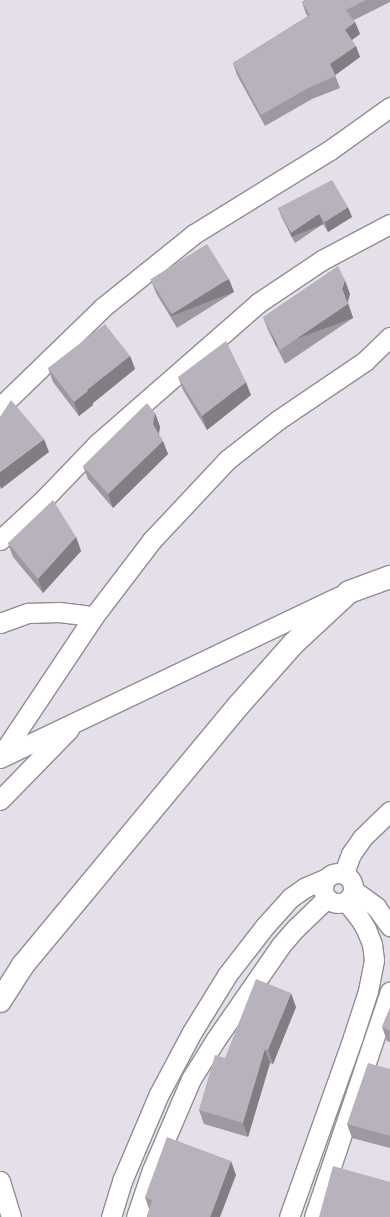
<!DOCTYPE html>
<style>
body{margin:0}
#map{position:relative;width:390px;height:1217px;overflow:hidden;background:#e4dfe8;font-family:Raleway,sans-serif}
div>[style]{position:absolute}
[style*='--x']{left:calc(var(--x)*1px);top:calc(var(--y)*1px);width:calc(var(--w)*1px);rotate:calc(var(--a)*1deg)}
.roads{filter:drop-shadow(1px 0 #918c95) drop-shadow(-1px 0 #918c95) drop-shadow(0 1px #918c95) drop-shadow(0 -1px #918c95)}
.minor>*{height:19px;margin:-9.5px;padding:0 9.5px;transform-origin:9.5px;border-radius:9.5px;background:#fff}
.minor>.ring{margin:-9.5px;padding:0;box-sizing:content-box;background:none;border:19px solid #fff;border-radius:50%}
.secondary>*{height:22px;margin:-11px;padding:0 11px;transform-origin:11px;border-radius:11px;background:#fff}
.wall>*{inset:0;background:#9d99a1}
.shaded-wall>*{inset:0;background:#807d83;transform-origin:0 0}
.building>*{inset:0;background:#b7b2bb;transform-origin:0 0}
span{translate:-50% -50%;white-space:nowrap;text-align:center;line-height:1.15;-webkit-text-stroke:3px #fff;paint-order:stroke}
</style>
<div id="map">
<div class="roads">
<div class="minor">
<i style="--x:0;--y:407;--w:142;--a:-44.1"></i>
<i style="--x:102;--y:308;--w:118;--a:-38.8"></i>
<i style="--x:194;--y:234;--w:160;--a:-31.7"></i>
<i style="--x:330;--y:150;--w:74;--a:-35.6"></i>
<i style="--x:0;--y:540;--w:60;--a:-43"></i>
<i style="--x:44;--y:499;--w:76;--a:-46.1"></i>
<i style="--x:97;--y:444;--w:214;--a:-41.2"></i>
<i style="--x:258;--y:303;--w:77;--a:-33.9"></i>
<i style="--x:322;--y:260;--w:77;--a:-27.9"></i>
<i style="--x:0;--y:623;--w:30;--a:-20"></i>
<i style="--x:28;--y:613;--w:31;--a:-2"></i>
<i style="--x:59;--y:612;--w:35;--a:7"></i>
<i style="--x:0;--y:757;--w:169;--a:-56.3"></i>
<i style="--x:94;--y:616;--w:96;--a:-52.7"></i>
<i style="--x:152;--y:540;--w:110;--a:-46.8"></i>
<i style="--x:227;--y:460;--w:65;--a:-38.1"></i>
<i style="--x:278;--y:420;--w:105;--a:-34.1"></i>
<i style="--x:365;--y:361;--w:35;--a:-44"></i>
<i style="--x:0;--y:758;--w:374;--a:-25.5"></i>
<i style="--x:0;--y:800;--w:99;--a:-45.8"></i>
<i class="ring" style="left:323px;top:873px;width:11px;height:11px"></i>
<i style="--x:344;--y:873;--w:20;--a:-70"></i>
<i style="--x:351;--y:854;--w:19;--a:-55"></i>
<i style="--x:362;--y:838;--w:39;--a:-44"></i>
<i style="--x:353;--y:890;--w:29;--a:36"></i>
<i style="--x:376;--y:907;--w:24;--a:54"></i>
<i style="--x:0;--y:1181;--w:38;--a:73"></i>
<i style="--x:111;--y:1217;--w:38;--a:-73"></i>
<i style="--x:122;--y:1181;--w:95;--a:-67"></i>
<i style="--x:159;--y:1094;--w:70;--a:-62"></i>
<i style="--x:192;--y:1032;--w:67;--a:-58.4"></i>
<i style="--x:227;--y:975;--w:62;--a:-52.2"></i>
<i style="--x:265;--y:926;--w:38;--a:-48"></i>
<i style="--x:290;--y:898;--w:19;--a:-35"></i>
<i style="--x:306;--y:887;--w:21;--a:-23"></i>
<i style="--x:136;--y:1217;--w:50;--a:-71.2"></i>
<i style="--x:152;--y:1170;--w:99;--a:-66.8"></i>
<i style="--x:191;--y:1079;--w:47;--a:-58"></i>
<i style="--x:216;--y:1039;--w:114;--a:-55.3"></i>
<i style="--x:281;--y:945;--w:23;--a:-49"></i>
<i style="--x:296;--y:928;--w:43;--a:-44.1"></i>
<i style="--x:289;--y:1217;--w:191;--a:-70.4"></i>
<i style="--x:353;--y:1037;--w:48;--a:-71.9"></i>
<i style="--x:368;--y:991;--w:32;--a:-79"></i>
<i style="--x:374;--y:960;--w:16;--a:-97"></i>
<i style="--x:372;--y:944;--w:16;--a:-112"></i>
<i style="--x:366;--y:929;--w:12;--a:-121"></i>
<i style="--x:360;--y:919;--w:23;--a:-128"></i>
<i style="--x:314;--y:1217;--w:238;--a:-71.4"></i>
</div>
<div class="secondary">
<i style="--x:0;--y:1001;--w:43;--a:-57.4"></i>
<i style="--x:23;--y:965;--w:337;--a:-50.3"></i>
<i style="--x:238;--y:706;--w:83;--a:-48.4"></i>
<i style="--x:293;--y:644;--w:76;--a:-42.9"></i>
<i style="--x:349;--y:592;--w:44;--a:-20.1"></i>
</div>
</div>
<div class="wall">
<i style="clip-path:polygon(305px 0,390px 0,390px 2px,354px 20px,360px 34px,352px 40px,360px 57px,335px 75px,340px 88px,312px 99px,265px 126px,237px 75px,233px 63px,308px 16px,306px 14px,302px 2px)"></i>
<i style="clip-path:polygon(278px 208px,352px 217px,328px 232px,323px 224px,295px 243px,282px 218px)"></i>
<i style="clip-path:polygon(151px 280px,234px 292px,177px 328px,156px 293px)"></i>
<i style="clip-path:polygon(350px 294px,348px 302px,353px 318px,285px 364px,268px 330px,263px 317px)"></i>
<i style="clip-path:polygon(130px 356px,135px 369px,93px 403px,93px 405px,79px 416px,53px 382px,48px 368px)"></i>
<i style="clip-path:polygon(178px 377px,251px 395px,207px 430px,183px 390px)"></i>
<i style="clip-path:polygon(155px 413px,160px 427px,159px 434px,168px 454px,113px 508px,88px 479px,83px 466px)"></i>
<i style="clip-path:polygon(76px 537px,81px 551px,43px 593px,13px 557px,8px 543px)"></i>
<i style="clip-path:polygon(296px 1007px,273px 1064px,270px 1063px,248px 1137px,204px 1124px,199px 1110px,225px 1058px)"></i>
<i style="clip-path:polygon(390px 1008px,390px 1042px,387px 1041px,382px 1027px)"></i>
<i style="clip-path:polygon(390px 1069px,390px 1148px,352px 1138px,347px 1124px)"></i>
<i style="clip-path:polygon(236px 1175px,149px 1209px,145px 1197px)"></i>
</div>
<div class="shaded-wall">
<i style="clip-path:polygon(355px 22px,360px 34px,349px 42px,345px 30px)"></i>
<i style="clip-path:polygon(356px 46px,360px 57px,334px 76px,330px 64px)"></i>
<i style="clip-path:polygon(348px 207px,352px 217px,328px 232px,325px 222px)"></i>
<i style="left:319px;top:214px;width:11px;height:34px;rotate:68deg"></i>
<i style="left:229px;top:279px;width:14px;height:67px;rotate:69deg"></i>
<i style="clip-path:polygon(345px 280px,350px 294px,347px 302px,342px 289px)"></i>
<i style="left:348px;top:304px;width:15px;height:82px;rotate:70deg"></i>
<i style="clip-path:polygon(130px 356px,135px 369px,93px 403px,93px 405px,79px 416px,74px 402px,87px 390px)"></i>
<i style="clip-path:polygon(246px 382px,251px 395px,207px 430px,202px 416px)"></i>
<i style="clip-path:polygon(155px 413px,160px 427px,158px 438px,153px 424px)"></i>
<i style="clip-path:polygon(44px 439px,49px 452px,1px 489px,0 486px,0 472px)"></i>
<i style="clip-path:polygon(163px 441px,168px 454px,113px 508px,108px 494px)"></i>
<i style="clip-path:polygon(76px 537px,81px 551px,43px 593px,38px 579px)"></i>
<i style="clip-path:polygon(291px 993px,296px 1007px,273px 1064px,268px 1050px)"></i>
<i style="clip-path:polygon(265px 1049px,270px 1063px,248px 1137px,243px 1123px)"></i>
<i style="clip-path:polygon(231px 1161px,236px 1175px,220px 1217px,210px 1217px)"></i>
</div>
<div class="building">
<i style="clip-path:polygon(305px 0,366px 0,346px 10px,355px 22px,345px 30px,356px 46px,330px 64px,336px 76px,308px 88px,261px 115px,233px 63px,310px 15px,302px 2px)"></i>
<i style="clip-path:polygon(332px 180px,348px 207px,325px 222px,319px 214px,291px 233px,278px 208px)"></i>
<i style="left:207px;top:244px;width:41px;height:67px;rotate:58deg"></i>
<i style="clip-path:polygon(338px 266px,345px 280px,342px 289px,348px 304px,280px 350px,263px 317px)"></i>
<i style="clip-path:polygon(105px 324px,130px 356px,87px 390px,88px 391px,74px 402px,48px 368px)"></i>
<i style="clip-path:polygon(226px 341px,246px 382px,202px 416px,178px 377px)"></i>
<i style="clip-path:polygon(11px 400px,44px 439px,0 472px,0 417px)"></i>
<i style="clip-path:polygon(147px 403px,155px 413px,153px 424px,163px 441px,108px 494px,83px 466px)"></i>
<i style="clip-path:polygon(53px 500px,76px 537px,38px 579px,8px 543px)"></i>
<i style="clip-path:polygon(256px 979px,291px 993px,268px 1050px,265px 1049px,243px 1123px,199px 1110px,215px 1055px,225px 1058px)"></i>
<i style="clip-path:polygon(390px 1008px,390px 1031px,382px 1027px)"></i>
<i style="clip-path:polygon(368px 1063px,390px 1069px,390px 1136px,347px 1124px)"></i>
<i style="clip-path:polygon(167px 1137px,231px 1161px,210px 1217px,147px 1217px,152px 1200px,145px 1197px)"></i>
<i style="clip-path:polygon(333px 1166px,390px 1182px,390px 1217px,319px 1217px)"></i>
</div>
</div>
